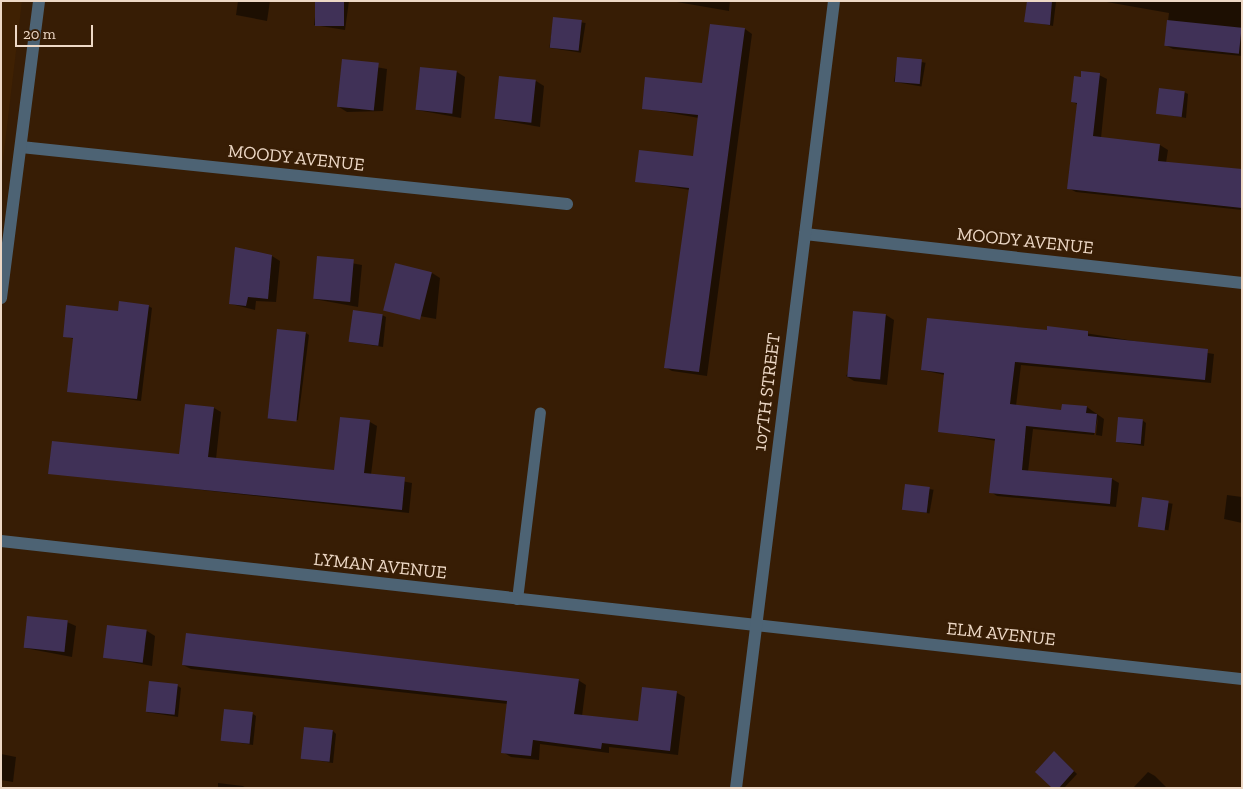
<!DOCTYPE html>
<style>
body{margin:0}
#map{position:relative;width:1243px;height:789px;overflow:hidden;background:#371d05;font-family:"Zilla Slab",serif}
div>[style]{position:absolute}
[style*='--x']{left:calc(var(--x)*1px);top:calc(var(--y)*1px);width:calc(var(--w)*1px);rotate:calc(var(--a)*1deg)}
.built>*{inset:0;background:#3f2103}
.shadow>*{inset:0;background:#0007;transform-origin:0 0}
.building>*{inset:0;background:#403157;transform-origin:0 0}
.service>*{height:11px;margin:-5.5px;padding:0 5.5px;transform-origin:5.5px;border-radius:5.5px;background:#4d6374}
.minor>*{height:12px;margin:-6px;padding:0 6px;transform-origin:6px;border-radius:6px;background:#4d6374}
span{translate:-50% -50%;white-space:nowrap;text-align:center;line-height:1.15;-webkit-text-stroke:5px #371d05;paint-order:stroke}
.street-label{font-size:18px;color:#edd8c6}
.frame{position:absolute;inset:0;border:2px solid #edd8c6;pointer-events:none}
.scale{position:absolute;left:15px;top:25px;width:78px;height:22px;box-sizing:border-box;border:2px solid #edd8c6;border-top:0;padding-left:6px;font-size:15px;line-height:18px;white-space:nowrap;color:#edd8c6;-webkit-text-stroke:4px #371d05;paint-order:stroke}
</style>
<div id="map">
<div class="built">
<i style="clip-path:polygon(1px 1px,22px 1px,1px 177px)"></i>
</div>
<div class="shadow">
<i style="clip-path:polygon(238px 1px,270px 1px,267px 21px,236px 15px)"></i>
<i style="clip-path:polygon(317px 1px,349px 1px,345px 30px,314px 25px)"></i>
<i style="clip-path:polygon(671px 1px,730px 1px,729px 11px)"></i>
<i style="clip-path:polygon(1028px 1px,1056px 2px,1053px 26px,1026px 21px)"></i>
<i style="clip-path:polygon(1101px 1px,1242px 1px,1242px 56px,1173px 49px,1165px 45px,1169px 13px)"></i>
<i style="left:554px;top:18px;width:32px;height:30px;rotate:9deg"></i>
<i style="clip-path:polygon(745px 29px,752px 34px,707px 376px,672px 371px,665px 367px,690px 190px,636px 181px,694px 158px,699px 118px,643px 108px,703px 85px)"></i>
<i style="left:898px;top:58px;width:28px;height:24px;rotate:10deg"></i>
<i style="clip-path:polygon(343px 61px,387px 69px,383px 111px,347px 112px,339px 107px)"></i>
<i style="clip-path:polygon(457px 72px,465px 77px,461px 118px,417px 110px)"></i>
<i style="clip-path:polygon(1099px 75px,1107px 79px,1101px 138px,1160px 145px,1168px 150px,1166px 163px,1242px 170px,1242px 210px,1076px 192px,1068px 188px,1078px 105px,1072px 101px)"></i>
<i style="clip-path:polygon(536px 81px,544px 86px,540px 127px,495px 119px)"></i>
<i style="clip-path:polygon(1184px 92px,1188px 94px,1186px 118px,1158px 113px)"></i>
<i style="clip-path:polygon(272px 256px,280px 261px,276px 302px,256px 301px,255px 310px,231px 304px)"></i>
<i style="clip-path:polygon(318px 257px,362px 265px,358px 307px,314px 299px)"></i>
<i style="clip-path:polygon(432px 273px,440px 278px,436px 319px,392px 311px)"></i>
<i style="clip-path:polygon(148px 306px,152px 308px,141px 401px,68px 391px,74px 339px,64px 336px,119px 312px)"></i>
<i style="clip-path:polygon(382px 315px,386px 317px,383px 347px,351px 342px)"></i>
<i style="clip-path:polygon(886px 315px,894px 320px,887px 385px,854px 381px,846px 376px)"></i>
<i style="clip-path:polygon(1048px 327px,1214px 354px,1211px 383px,1021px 365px,1016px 406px,1062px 412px,1087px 407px,1104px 419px,1102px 436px,1096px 435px,1098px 417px,1094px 435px,1033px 429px,1028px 472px,1112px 479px,1119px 483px,1116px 507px,997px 496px,991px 492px,996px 441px,939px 431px,945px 375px,922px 370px,1048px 332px)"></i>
<i style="clip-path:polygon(306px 333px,309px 335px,298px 420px,268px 419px)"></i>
<i style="clip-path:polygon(214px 408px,221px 412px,216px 459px,336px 472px,370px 422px,377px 426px,371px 475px,412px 483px,409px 513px,49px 473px,180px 455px)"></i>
<i style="clip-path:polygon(1142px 420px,1146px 423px,1144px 446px,1116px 442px)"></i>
<i style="left:906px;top:485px;width:28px;height:24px;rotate:10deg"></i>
<i style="clip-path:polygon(1227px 495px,1242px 497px,1242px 523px,1224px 519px)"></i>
<i style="left:1143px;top:499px;width:30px;height:27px;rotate:9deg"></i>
<i style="clip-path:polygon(67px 622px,76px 626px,72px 657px,25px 648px)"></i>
<i style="clip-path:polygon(147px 631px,155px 636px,152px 666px,104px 657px)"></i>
<i style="clip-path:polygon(183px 665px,578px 680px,586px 685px,582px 716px,639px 723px,677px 693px,685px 697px,678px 755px,609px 747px,609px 753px,540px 744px,539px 760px,511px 757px,503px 752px,508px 704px,191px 669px)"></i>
<i style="clip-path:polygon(178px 686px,181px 688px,178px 717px,146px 712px)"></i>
<i style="clip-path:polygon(253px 714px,256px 716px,253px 745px,222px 740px)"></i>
<i style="clip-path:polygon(333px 731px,336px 734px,333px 763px,302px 758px)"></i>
<i style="clip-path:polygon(1px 754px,16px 757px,13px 782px,1px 780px)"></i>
<i style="clip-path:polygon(1058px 755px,1077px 774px,1064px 788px,1053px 788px)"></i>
<i style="clip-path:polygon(1148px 772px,1155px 776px,1167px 788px,1133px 788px)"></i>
<i style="clip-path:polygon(218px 783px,243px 786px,246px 788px,218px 788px)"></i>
</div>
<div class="building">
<i style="left:315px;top:1px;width:29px;height:25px"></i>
<i style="clip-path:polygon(1027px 1px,1052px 1px,1050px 25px,1024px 22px)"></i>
<i style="left:553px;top:17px;width:29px;height:31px;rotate:6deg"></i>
<i style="left:1167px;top:20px;width:75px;height:26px;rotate:6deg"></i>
<i style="clip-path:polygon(710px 24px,745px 28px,699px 372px,664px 368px,689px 188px,635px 182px,639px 150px,693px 156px,698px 115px,642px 109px,645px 77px,702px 83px)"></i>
<i style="left:897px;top:57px;width:25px;height:25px;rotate:5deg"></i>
<i style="left:342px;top:59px;width:37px;height:48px;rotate:6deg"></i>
<i style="left:420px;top:67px;width:37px;height:43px;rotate:6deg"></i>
<i style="clip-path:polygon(1081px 71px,1100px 73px,1093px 136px,1160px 144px,1158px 161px,1242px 169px,1242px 208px,1067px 189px,1077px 103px,1071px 102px,1074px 76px,1081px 77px)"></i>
<i style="left:499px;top:76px;width:37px;height:43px;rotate:6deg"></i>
<i style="left:1159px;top:88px;width:26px;height:26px;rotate:7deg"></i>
<i style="clip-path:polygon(235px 247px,272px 255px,268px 299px,248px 297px,246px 306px,229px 304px)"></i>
<i style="left:317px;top:256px;width:37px;height:43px;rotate:5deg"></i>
<i style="left:395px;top:263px;width:38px;height:49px;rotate:14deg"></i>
<i style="clip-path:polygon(119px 301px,149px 305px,137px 399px,67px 392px,73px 338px,63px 337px,66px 305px,118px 311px)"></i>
<i style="left:353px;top:310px;width:30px;height:32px;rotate:8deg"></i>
<i style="left:853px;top:311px;width:33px;height:66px;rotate:5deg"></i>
<i style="clip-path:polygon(927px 318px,1047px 330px,1047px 326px,1088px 331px,1088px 336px,1208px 349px,1205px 380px,1015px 362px,1010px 404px,1061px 410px,1062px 404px,1087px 406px,1086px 413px,1097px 414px,1095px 433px,1026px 426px,1022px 470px,1112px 478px,1110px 504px,989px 493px,995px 439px,938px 432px,944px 373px,921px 370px)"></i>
<i style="left:277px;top:329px;width:29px;height:90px;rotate:6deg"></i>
<i style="clip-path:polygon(185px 404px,214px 407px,208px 457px,334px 470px,340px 417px,370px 420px,364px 473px,405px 477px,402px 510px,48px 474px,52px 441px,179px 454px)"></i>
<i style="left:1118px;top:417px;width:25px;height:25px;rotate:5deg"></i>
<i style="left:905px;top:484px;width:25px;height:26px;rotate:7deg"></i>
<i style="left:1142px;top:497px;width:27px;height:30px;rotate:8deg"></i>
<i style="left:27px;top:616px;width:41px;height:32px;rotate:6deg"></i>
<i style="left:107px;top:625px;width:40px;height:33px;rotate:7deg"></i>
<i style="clip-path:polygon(186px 633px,579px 679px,574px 714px,638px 721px,642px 687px,677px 691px,670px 751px,602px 743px,601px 749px,533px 740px,531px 756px,501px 753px,507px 701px,182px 665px)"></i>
<i style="left:149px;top:681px;width:29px;height:31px;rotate:6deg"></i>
<i style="left:224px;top:709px;width:29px;height:32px;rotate:6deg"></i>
<i style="left:304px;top:727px;width:29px;height:32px;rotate:6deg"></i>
<i style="clip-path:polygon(1054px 751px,1074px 771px,1059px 788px,1052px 788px,1035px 772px)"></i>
</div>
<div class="service">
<i style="--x:517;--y:599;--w:188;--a:-83"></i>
</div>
<div class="minor">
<i style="--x:21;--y:147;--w:549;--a:5.96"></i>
<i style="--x:805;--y:234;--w:440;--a:6.4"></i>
<i style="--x:1;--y:298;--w:299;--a:-82.7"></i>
<i style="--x:1;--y:541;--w:1249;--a:6.35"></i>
<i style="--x:736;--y:788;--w:793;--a:-82.9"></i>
</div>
<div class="street-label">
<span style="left:296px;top:158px;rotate:6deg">MOODY AVENUE</span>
<span style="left:1025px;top:241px;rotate:6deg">MOODY AVENUE</span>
<span style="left:767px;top:392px;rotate:-83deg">107TH STREET</span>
<span style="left:380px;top:566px;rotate:6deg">LYMAN AVENUE</span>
<span style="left:1001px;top:634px;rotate:6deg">ELM AVENUE</span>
</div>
<div class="frame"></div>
<div class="scale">20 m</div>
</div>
